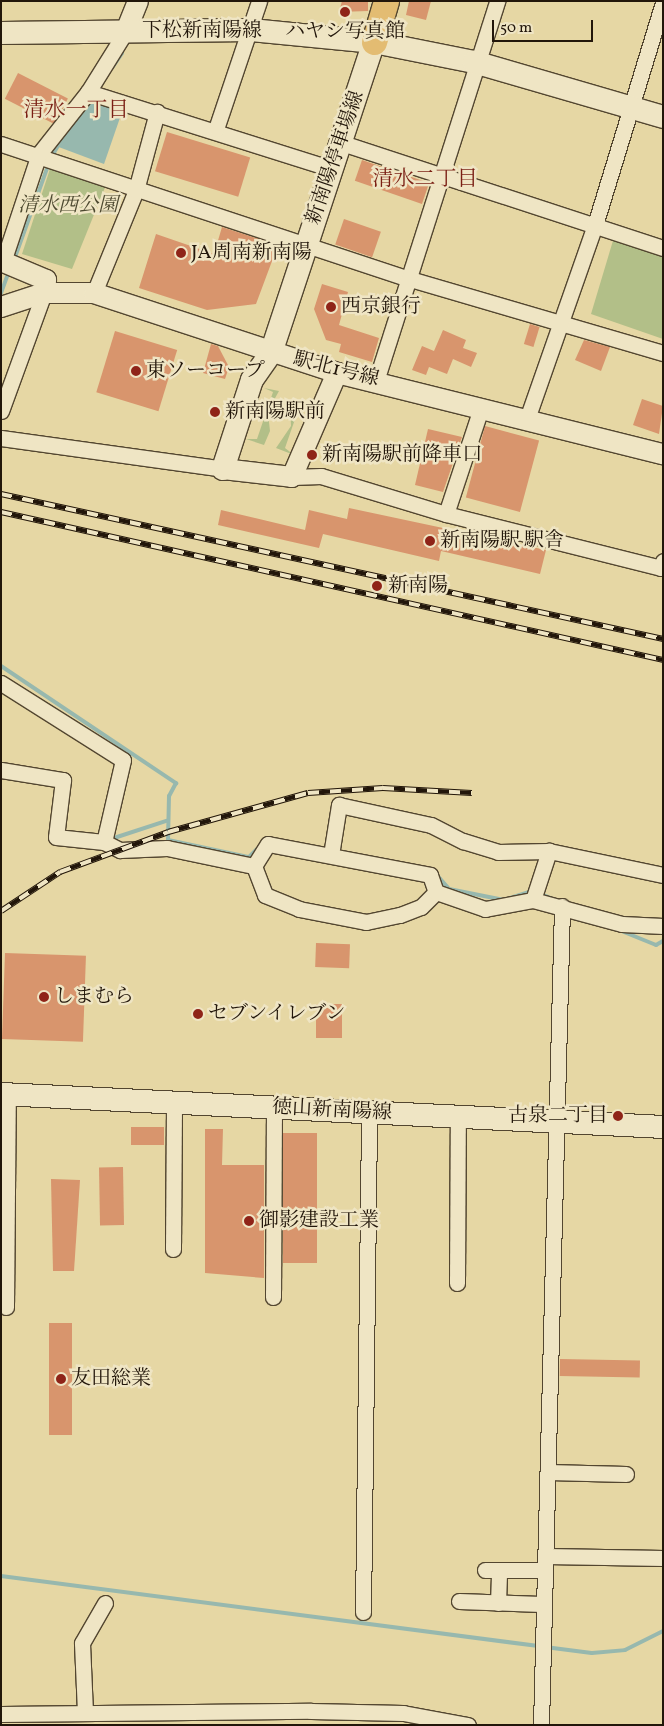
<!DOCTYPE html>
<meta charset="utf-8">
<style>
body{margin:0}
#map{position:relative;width:664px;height:1726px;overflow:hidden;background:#e6d7a4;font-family:Vollkorn,"Noto Serif JP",serif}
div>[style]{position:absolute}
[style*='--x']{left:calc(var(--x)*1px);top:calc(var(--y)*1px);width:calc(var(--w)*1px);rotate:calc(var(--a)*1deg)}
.green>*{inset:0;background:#b2bf88}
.water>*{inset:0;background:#97b8ae}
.stream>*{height:4px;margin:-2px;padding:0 2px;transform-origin:2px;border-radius:2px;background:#97b8ae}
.building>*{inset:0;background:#d8956d;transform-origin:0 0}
.roads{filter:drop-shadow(1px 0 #534630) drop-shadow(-1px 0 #534630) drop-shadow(0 1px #534630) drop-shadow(0 -1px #534630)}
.minor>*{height:15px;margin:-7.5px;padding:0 7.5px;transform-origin:7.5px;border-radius:7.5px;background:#efe5c4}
.tertiary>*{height:20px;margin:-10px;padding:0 10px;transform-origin:10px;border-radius:10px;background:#efe5c4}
.secondary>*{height:22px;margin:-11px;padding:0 11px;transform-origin:11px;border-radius:11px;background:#efe5c4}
.primary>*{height:25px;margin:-12.5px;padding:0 12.5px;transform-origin:12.5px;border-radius:12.5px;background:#e3bc72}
.rail>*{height:5.5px;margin-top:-2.75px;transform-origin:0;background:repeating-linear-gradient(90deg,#efe5c4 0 11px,#22160a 0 22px);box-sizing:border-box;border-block:1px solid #22160a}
.dots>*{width:14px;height:14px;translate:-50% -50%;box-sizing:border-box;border:2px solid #efe5c4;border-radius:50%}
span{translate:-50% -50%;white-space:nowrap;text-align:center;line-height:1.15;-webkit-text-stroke:5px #efe5c4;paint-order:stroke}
.street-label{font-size:20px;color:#22160a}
.poi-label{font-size:20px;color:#22160a}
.left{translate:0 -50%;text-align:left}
.right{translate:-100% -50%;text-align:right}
.park-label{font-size:20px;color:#4d4930;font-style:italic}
.neighbourhood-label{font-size:21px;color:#7a1f14}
.frame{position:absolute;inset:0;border:2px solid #22160a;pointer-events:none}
.scale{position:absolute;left:492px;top:20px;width:101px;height:22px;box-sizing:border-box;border:2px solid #22160a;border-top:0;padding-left:6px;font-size:15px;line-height:18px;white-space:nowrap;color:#22160a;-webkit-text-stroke:4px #efe5c4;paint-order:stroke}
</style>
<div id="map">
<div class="green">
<i style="clip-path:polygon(50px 169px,106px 185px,72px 269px,22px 254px)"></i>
<i style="clip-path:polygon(615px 234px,663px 250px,663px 339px,591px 314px)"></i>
<i style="clip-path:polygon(264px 388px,279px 391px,274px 400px,279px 407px,268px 413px,270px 431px,264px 445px,246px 439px,257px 439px,273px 392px)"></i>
<i style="clip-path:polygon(300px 400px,310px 402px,301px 402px,285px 448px,294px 455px,276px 448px,291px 426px,290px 403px)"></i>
</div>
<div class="water">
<i style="clip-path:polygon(89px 101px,123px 109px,104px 164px,56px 146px)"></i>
</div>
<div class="stream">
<i style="--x:112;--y:68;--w:18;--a:-56"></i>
<i style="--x:52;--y:156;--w:30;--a:-60"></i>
<i style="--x:14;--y:260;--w:103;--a:-70.2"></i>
<i style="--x:1;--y:293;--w:23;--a:-70"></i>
<i style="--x:1;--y:666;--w:211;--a:33.8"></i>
<i style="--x:176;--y:783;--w:15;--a:118"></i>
<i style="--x:169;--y:796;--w:44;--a:91.3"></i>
<i style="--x:168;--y:840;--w:83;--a:11.9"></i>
<i style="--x:249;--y:857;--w:11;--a:-45"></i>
<i style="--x:114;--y:838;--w:55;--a:-18.1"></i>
<i style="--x:436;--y:874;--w:20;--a:49"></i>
<i style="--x:449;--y:889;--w:56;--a:11.3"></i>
<i style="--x:504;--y:900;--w:29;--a:-18"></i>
<i style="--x:539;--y:893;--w:22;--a:24"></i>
<i style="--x:619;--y:930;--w:40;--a:22"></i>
<i style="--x:656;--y:945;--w:8;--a:-30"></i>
<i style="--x:1;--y:1576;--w:542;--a:7.43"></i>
<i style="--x:545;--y:1647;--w:47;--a:7.3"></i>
<i style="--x:592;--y:1653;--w:33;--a:-5"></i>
<i style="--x:625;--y:1650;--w:42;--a:-26.6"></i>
</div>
<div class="building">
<i style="clip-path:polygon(342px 1px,368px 1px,368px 11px,339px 12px)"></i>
<i style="clip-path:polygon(409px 1px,431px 1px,426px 20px,406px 15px)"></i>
<i style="left:18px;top:73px;width:56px;height:29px;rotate:27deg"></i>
<i style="left:167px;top:132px;width:87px;height:41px;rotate:17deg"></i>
<i style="left:362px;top:160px;width:71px;height:22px;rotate:19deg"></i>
<i style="left:344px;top:219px;width:39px;height:27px;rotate:19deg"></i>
<i style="clip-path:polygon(222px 227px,278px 245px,256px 304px,207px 310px,139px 288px,156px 234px,214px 254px)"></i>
<i style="clip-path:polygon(322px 284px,348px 292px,339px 325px,379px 338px,372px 362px,339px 352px,341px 344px,326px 340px,314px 309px)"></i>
<i style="left:530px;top:324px;width:10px;height:21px;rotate:17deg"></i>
<i style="clip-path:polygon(443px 330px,466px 340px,463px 348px,477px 353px,471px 367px,453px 359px,447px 374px,429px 367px,426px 375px,412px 370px,422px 346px,434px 351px)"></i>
<i style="left:115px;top:331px;width:65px;height:64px;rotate:17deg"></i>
<i style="clip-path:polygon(584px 340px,610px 347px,601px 371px,575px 360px)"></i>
<i style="clip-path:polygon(211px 344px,218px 346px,229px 367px,225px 379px,203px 373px)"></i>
<i style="clip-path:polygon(642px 399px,663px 406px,659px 434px,633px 425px)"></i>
<i style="left:485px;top:426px;width:56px;height:74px;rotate:15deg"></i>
<i style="clip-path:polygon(428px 429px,462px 437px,443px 492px,415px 485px)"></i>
<i style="clip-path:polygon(349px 508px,546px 550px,540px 574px,441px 551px,439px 561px,323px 534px,319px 548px,218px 525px,221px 510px,305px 530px,309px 510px,347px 519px)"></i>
<i style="left:316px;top:943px;width:34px;height:24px;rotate:2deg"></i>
<i style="left:5px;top:953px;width:81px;height:86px;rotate:2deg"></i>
<i style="left:316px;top:1004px;width:26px;height:34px"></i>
<i style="left:131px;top:1127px;width:33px;height:18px"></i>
<i style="clip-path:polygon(205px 1129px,223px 1129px,222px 1165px,264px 1165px,264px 1278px,205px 1273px)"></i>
<i style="left:283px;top:1133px;width:34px;height:130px"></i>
<i style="left:123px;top:1167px;width:58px;height:24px;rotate:89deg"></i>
<i style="clip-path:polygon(51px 1179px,80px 1180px,74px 1271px,53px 1271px)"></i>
<i style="left:49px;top:1323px;width:23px;height:112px"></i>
<i style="left:560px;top:1359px;width:80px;height:17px;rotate:1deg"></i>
</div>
<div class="roads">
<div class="minor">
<i style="--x:88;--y:92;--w:256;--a:17.5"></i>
<i style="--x:216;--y:129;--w:135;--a:-71.4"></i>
<i style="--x:342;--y:143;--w:338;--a:18.1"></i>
<i style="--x:1;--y:144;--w:431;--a:18.3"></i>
<i style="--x:410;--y:279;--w:264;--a:16.3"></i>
<i style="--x:3;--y:262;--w:114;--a:-71.6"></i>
<i style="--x:39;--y:154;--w:79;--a:-51.7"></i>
<i style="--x:88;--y:92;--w:72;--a:-58.1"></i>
<i style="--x:94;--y:293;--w:111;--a:-67.8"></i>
<i style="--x:136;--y:190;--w:81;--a:-74.9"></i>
<i style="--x:376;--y:381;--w:399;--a:-72.3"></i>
<i style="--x:1;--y:411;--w:126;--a:-70"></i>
<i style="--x:527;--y:419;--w:206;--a:-70.7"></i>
<i style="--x:595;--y:225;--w:233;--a:-73"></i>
<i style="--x:1;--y:438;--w:224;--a:7.9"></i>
<i style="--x:292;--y:477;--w:29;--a:-2"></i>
<i style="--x:321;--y:476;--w:131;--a:16.9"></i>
<i style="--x:446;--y:514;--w:222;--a:14.1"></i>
<i style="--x:661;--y:568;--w:7;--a:-74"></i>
<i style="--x:446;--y:514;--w:112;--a:-71.7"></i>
<i style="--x:1;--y:683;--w:144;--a:32.3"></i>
<i style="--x:123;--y:760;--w:84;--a:103"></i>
<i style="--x:1;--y:770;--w:63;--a:9.2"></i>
<i style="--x:63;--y:780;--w:57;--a:97"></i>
<i style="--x:56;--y:837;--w:48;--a:5.9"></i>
<i style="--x:104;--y:842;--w:18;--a:27"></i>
<i style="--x:120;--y:850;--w:47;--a:-2.4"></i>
<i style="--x:167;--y:848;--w:89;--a:11.7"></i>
<i style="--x:254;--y:866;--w:31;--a:69"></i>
<i style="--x:265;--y:895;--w:37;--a:22"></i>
<i style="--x:299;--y:909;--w:68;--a:11"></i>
<i style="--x:366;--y:922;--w:35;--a:-12"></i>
<i style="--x:400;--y:915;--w:22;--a:-21"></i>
<i style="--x:421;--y:907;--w:21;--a:-45"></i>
<i style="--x:331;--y:855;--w:51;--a:-80.9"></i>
<i style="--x:339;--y:805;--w:94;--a:12.3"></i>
<i style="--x:431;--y:825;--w:36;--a:27"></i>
<i style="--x:463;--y:841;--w:37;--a:17"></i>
<i style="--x:498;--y:852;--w:51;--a:-1.1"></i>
<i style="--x:549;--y:851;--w:116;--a:11.9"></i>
<i style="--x:254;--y:866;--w:26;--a:-58"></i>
<i style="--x:268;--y:844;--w:165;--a:10.8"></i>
<i style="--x:430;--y:875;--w:18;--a:71"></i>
<i style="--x:436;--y:892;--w:52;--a:19.1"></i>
<i style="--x:485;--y:909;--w:49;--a:-10.6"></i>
<i style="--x:533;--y:900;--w:92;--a:15.1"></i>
<i style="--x:622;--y:924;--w:41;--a:2.8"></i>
<i style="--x:533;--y:900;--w:52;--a:-71.9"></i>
<i style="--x:173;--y:1249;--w:149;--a:-89.6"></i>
<i style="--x:457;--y:1283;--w:167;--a:-89.7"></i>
<i style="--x:273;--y:1297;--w:190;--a:-89.7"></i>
<i style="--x:6;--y:1307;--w:213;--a:-89.5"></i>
<i style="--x:548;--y:1472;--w:78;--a:1.5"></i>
<i style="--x:546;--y:1556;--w:117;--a:1"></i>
<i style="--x:485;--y:1570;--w:57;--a:0"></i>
<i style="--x:459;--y:1601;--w:82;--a:2.1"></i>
<i style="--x:498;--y:1603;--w:33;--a:-88"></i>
<i style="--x:363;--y:1612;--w:498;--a:-89.3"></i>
<i style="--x:85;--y:1712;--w:69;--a:-92.5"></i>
<i style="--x:82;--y:1643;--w:46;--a:-60.1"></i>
<i style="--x:1;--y:1714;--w:310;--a:-0.6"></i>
<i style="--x:311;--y:1711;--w:92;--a:1.2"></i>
<i style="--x:403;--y:1713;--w:66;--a:10.5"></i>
<i style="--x:541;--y:1725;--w:819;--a:-88.53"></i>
</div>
<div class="tertiary">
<i style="--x:126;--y:31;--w:32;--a:-68"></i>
<i style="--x:1;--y:261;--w:49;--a:22.9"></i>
<i style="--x:46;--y:280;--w:13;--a:99"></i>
<i style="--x:1;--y:307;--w:45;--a:-18"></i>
<i style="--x:44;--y:293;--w:50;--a:0"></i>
<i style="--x:94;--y:293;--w:256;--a:18.2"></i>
<i style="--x:337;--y:373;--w:336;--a:14"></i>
<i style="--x:223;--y:469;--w:69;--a:6.6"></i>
<i style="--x:292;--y:477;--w:113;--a:-66.6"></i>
</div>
<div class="secondary">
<i style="--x:1;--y:33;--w:250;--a:-0.7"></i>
<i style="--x:251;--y:30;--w:124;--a:5.6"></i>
<i style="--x:374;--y:42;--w:102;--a:11.3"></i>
<i style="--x:474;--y:62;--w:197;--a:16.2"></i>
<i style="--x:223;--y:469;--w:94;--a:-72"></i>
<i style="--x:252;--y:380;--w:33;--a:-55"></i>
<i style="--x:271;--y:353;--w:328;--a:-71.7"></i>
<i style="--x:1;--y:1094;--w:663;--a:2.85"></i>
</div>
<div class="primary">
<i style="--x:374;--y:42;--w:43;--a:-73.7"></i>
</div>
</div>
<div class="rail">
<i style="--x:1;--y:494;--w:678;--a:12.35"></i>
<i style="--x:1;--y:512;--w:678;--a:12.6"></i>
<i style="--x:1;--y:911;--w:71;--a:-33.5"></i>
<i style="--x:60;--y:872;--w:115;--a:-20.3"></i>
<i style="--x:168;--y:832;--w:145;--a:-15.6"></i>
<i style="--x:308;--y:793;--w:75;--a:-3.8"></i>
<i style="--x:383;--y:788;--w:89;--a:3.2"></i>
</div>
<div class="dots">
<i style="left:345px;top:12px;background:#8f2418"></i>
<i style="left:181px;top:253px;background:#8f2418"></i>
<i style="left:331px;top:307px;background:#8f2418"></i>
<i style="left:136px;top:371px;background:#8f2418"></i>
<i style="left:215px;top:412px;background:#8f2418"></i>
<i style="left:312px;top:455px;background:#8f2418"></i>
<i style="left:430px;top:541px;background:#8f2418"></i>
<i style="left:377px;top:586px;background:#8f2418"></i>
<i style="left:44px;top:997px;background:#8f2418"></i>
<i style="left:198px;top:1014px;background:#8f2418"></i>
<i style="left:618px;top:1116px;background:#8f2418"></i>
<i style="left:249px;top:1221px;background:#8f2418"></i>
<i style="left:61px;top:1379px;background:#8f2418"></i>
</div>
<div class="street-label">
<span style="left:202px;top:31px">下松新南陽線</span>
<span style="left:336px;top:158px;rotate:-71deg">新南陽停車場線</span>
<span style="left:336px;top:370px;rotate:14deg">駅北1号線</span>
<span style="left:332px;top:1111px;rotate:3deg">徳山新南陽線</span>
</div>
<div class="poi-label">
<span style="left:345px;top:32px">ハヤシ写真館</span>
<span class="left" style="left:191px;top:253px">JA周南新南陽</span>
<span class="left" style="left:341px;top:307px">西京銀行</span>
<span class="left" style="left:146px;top:371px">東ソーコープ</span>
<span class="left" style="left:225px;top:412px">新南陽駅前</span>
<span class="left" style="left:322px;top:455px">新南陽駅前降車口</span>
<span class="left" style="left:440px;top:541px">新南陽駅 駅舎</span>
<span class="left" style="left:388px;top:586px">新南陽</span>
<span class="left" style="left:54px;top:997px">しまむら</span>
<span class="left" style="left:208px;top:1014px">セブンイレブン</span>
<span class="right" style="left:608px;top:1116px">古泉二丁目</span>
<span class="left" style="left:259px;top:1221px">御影建設工業</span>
<span class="left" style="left:71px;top:1379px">友田総業</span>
</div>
<div class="park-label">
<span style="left:68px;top:206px">清水西公園</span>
</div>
<div class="neighbourhood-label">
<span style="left:76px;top:111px">清水一丁目</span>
<span style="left:425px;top:180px">清水二丁目</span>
</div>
<div class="frame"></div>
<div class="scale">50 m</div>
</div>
